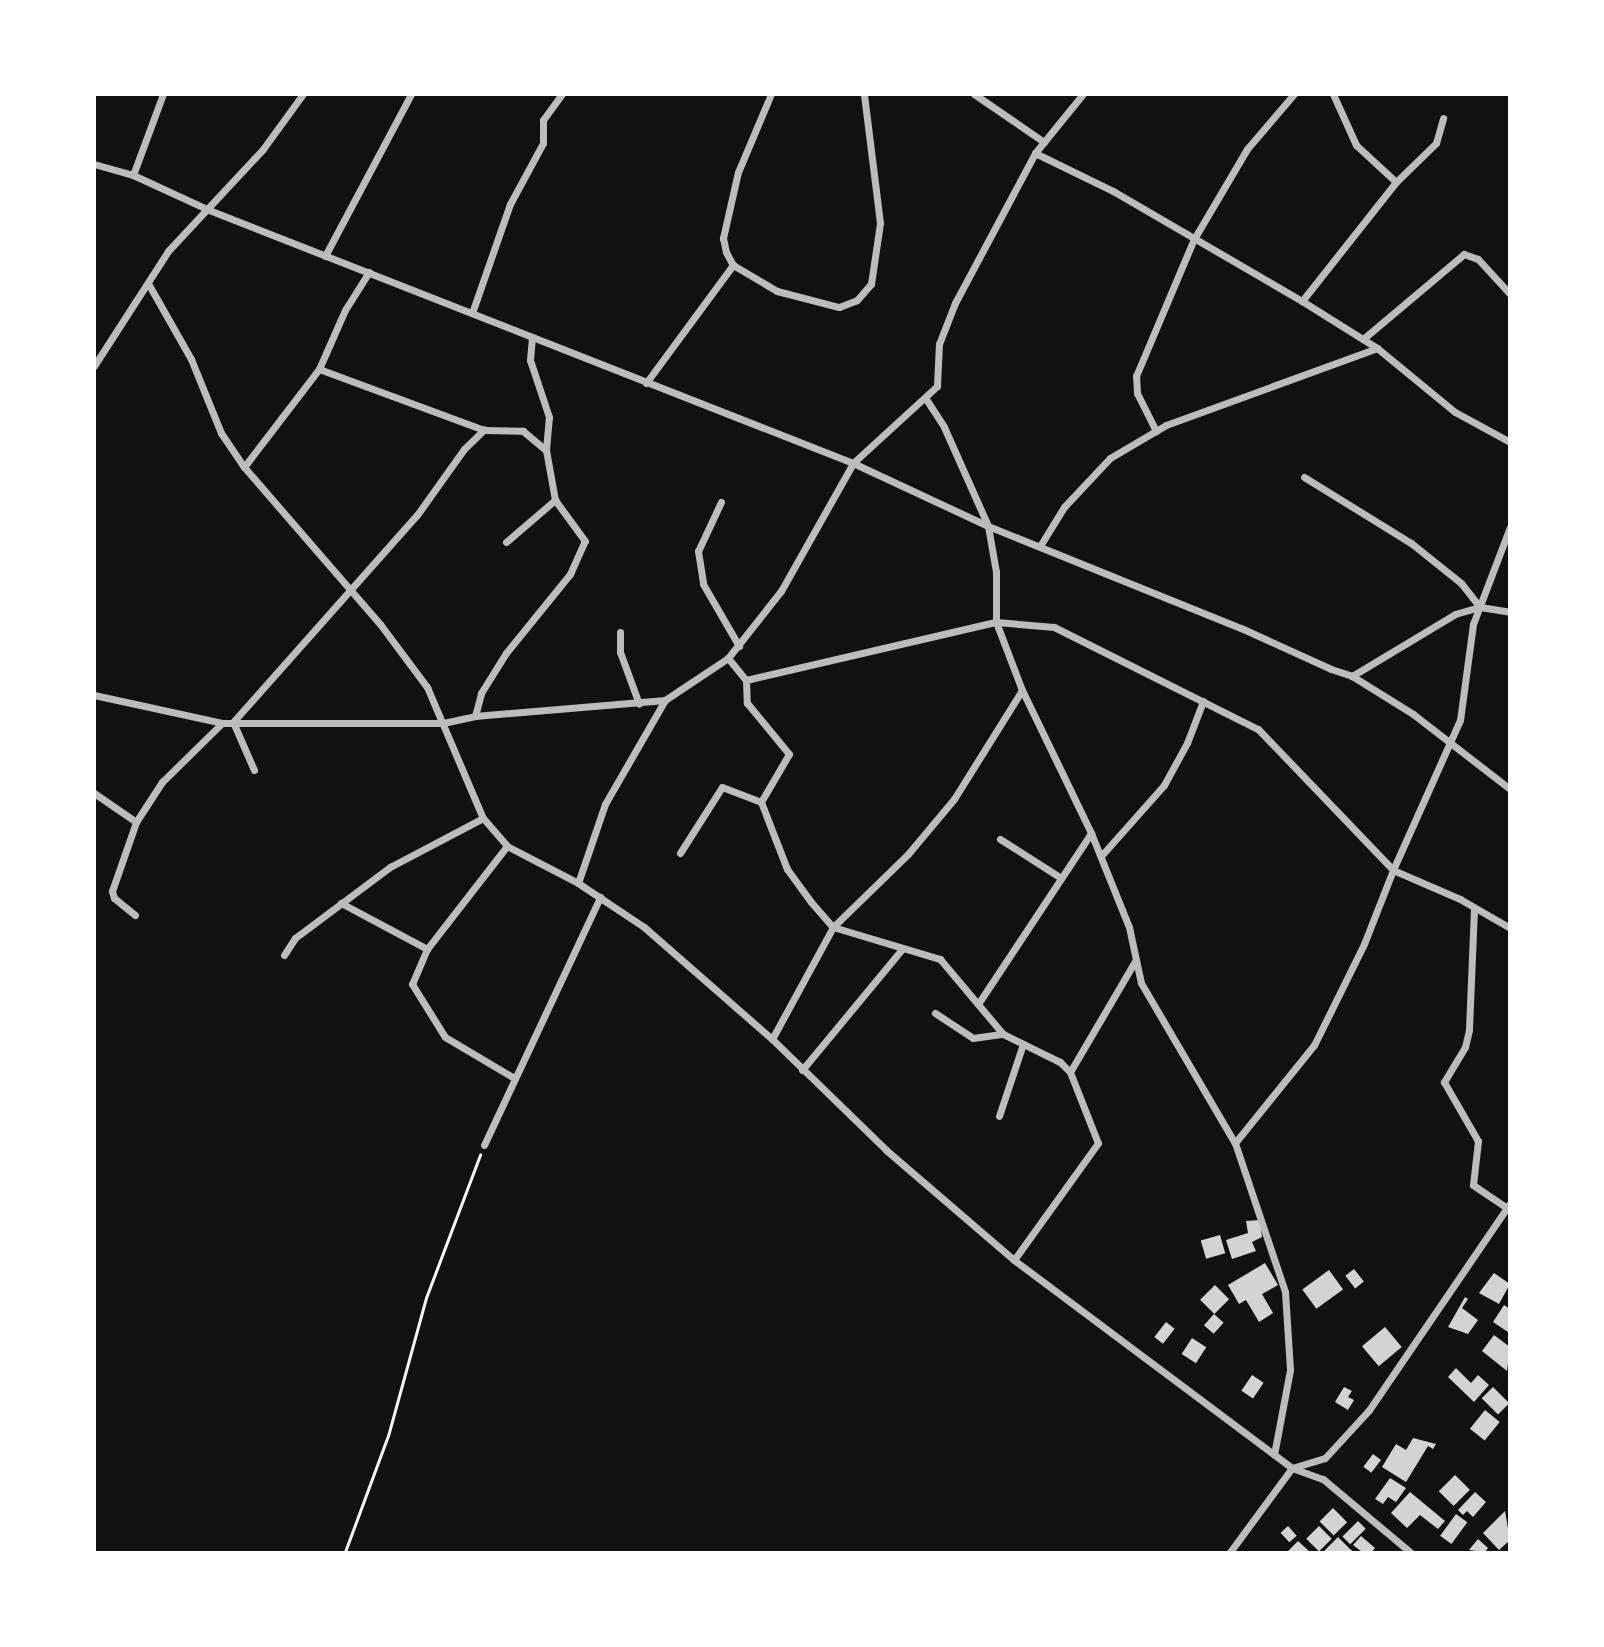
<!DOCTYPE html>
<style>
body{margin:0}
#map{position:relative;width:1604px;height:1647px;overflow:hidden;background:#111;font-family:Lora,serif}
div>[style]{position:absolute}
[style*='--x']{left:calc(var(--x)*1px);top:calc(var(--y)*1px);width:calc(var(--w)*1px);rotate:calc(var(--a)*1deg)}
.building>*{inset:0;background:#d3d3d3;transform-origin:0 0}
.path>*{height:2.5px;margin:-1.25px;padding:0 1.25px;transform-origin:1.25px;border-radius:1.25px;background:#f5f5f5}
.minor>*{height:7px;margin:-3.5px;padding:0 3.5px;transform-origin:3.5px;border-radius:3.5px;background:#bcbcbc}
span{translate:-50% -50%;white-space:nowrap;text-align:center;line-height:1.15;-webkit-text-stroke:7px #fff;paint-order:stroke}
.frame{position:absolute;inset:0;border:96px solid #fff;pointer-events:none}
</style>
<div id="map">
<div class="building">
<i style="clip-path:polygon(1260px 1220px,1262px 1237px,1252px 1242px,1256px 1251px,1232px 1259px,1226px 1240px,1248px 1233px,1246px 1221px)"></i>
<i style="left:1220px;top:1235px;width:19px;height:20px;rotate:74deg"></i>
<i style="clip-path:polygon(1265px 1263px,1278px 1285px,1262px 1294px,1273px 1313px,1259px 1322px,1246px 1300px,1239px 1304px,1228px 1285px)"></i>
<i style="left:1354px;top:1269px;width:16px;height:11px;rotate:52deg"></i>
<i style="left:1329px;top:1270px;width:24px;height:33px;rotate:54deg"></i>
<i style="clip-path:polygon(1494px 1273px,1510px 1284px,1499px 1304px,1479px 1293px)"></i>
<i style="left:1215px;top:1285px;width:20px;height:21px;rotate:45deg"></i>
<i style="clip-path:polygon(1465px 1297px,1468px 1299px,1462px 1308px,1478px 1320px,1468px 1334px,1448px 1327px)"></i>
<i style="clip-path:polygon(1504px 1305px,1510px 1309px,1508px 1332px,1493px 1322px)"></i>
<i style="left:1214px;top:1314px;width:13px;height:15px;rotate:42deg"></i>
<i style="left:1166px;top:1322px;width:11px;height:19px;rotate:38deg"></i>
<i style="left:1385px;top:1327px;width:26px;height:30px;rotate:50deg"></i>
<i style="clip-path:polygon(1494px 1335px,1510px 1347px,1507px 1371px,1482px 1351px)"></i>
<i style="left:1192px;top:1338px;width:17px;height:19px;rotate:33deg"></i>
<i style="clip-path:polygon(1456px 1368px,1471px 1383px,1478px 1375px,1489px 1385px,1474px 1402px,1448px 1377px)"></i>
<i style="left:1252px;top:1375px;width:14px;height:19px;rotate:34deg"></i>
<i style="clip-path:polygon(1344px 1387px,1352px 1391px,1348px 1397px,1354px 1400px,1348px 1410px,1335px 1402px)"></i>
<i style="left:1493px;top:1387px;width:23px;height:16px;rotate:45deg"></i>
<i style="left:1485px;top:1410px;width:19px;height:24px;rotate:39deg"></i>
<i style="clip-path:polygon(1413px 1438px,1436px 1444px,1433px 1449px,1428px 1446px,1406px 1482px,1382px 1467px,1396px 1444px,1406px 1450px)"></i>
<i style="left:1373px;top:1454px;width:10px;height:16px;rotate:37deg"></i>
<i style="left:1455px;top:1475px;width:21px;height:23px;rotate:45deg"></i>
<i style="clip-path:polygon(1390px 1478px,1406px 1488px,1396px 1502px,1388px 1497px,1383px 1504px,1375px 1499px)"></i>
<i style="clip-path:polygon(1410px 1492px,1445px 1521px,1438px 1529px,1420px 1515px,1407px 1528px,1391px 1513px)"></i>
<i style="clip-path:polygon(1475px 1492px,1486px 1502px,1473px 1517px,1467px 1511px,1463px 1515px,1458px 1510px)"></i>
<i style="left:1333px;top:1508px;width:20px;height:19px;rotate:45deg"></i>
<i style="clip-path:polygon(1505px 1511px,1510px 1540px,1499px 1550px,1483px 1533px)"></i>
<i style="left:1456px;top:1514px;width:14px;height:27px;rotate:36deg"></i>
<i style="left:1358px;top:1521px;width:11px;height:22px;rotate:45deg"></i>
<i style="left:1288px;top:1526px;width:13px;height:10px;rotate:48deg"></i>
<i style="left:1319px;top:1526px;width:18px;height:18px;rotate:45deg"></i>
<i style="clip-path:polygon(1361px 1536px,1375px 1548px,1372px 1552px,1362px 1552px,1353px 1545px)"></i>
<i style="clip-path:polygon(1338px 1537px,1350px 1549px,1354px 1552px,1323px 1552px)"></i>
<i style="clip-path:polygon(1478px 1539px,1488px 1548px,1485px 1552px,1469px 1550px)"></i>
<i style="clip-path:polygon(1298px 1541px,1310px 1552px,1287px 1552px)"></i>
</div>
<div class="path">
<i style="--x:345;--y:1552;--w:124;--a:-69.7"></i>
<i style="--x:388;--y:1436;--w:143;--a:-74.6"></i>
<i style="--x:426;--y:1298;--w:153;--a:-69.3"></i>
</div>
<div class="minor">
<i style="--x:771;--y:94;--w:85;--a:112.9"></i>
<i style="--x:738;--y:172;--w:68;--a:102.8"></i>
<i style="--x:723;--y:238;--w:14;--a:78"></i>
<i style="--x:726;--y:252;--w:15;--a:62"></i>
<i style="--x:733;--y:265;--w:51;--a:30.6"></i>
<i style="--x:777;--y:291;--w:64;--a:14.5"></i>
<i style="--x:839;--y:307;--w:19;--a:-21"></i>
<i style="--x:857;--y:300;--w:21;--a:-49"></i>
<i style="--x:871;--y:284;--w:62;--a:-81.6"></i>
<i style="--x:880;--y:223;--w:130;--a:-97.1"></i>
<i style="--x:974;--y:94;--w:85;--a:34.4"></i>
<i style="--x:1333;--y:94;--w:56;--a:65.7"></i>
<i style="--x:1356;--y:145;--w:54;--a:42.8"></i>
<i style="--x:1035;--y:153;--w:87;--a:26"></i>
<i style="--x:1113;--y:191;--w:219;--a:30.2"></i>
<i style="--x:1302;--y:301;--w:89;--a:32.1"></i>
<i style="--x:1377;--y:348;--w:101;--a:39.4"></i>
<i style="--x:1455;--y:412;--w:63;--a:28.6"></i>
<i style="--x:94;--y:164;--w:41;--a:15.8"></i>
<i style="--x:133;--y:175;--w:84;--a:24.7"></i>
<i style="--x:209;--y:210;--w:692;--a:21.45"></i>
<i style="--x:853;--y:463;--w:149;--a:25"></i>
<i style="--x:988;--y:526;--w:47;--a:80.1"></i>
<i style="--x:996;--y:572;--w:50;--a:90"></i>
<i style="--x:996;--y:622;--w:73;--a:69.1"></i>
<i style="--x:1022;--y:690;--w:159;--a:64.2"></i>
<i style="--x:1091;--y:833;--w:101;--a:68"></i>
<i style="--x:1129;--y:927;--w:57;--a:77.9"></i>
<i style="--x:1141;--y:983;--w:186;--a:59.6"></i>
<i style="--x:1235;--y:1143;--w:157;--a:71.4"></i>
<i style="--x:1285;--y:1292;--w:78;--a:86.3"></i>
<i style="--x:1290;--y:1370;--w:86;--a:100.7"></i>
<i style="--x:133;--y:175;--w:86;--a:-69.7"></i>
<i style="--x:325;--y:256;--w:183;--a:-62"></i>
<i style="--x:149;--y:285;--w:85;--a:60.4"></i>
<i style="--x:191;--y:359;--w:80;--a:67.9"></i>
<i style="--x:221;--y:433;--w:41;--a:55.9"></i>
<i style="--x:244;--y:467;--w:208;--a:49.1"></i>
<i style="--x:380;--y:624;--w:79;--a:53.3"></i>
<i style="--x:427;--y:687;--w:142;--a:66.9"></i>
<i style="--x:483;--y:818;--w:37;--a:49"></i>
<i style="--x:507;--y:846;--w:80;--a:27.5"></i>
<i style="--x:578;--y:883;--w:79;--a:33.7"></i>
<i style="--x:644;--y:927;--w:170;--a:41.2"></i>
<i style="--x:772;--y:1039;--w:159;--a:44.2"></i>
<i style="--x:886;--y:1150;--w:169;--a:40.7"></i>
<i style="--x:1014;--y:1260;--w:347;--a:36.8"></i>
<i style="--x:1292;--y:1468;--w:33;--a:20"></i>
<i style="--x:1323;--y:1479;--w:114;--a:40"></i>
<i style="--x:1302;--y:301;--w:152;--a:-51.7"></i>
<i style="--x:1396;--y:182;--w:56;--a:-44.3"></i>
<i style="--x:1436;--y:143;--w:26;--a:-74"></i>
<i style="--x:472;--y:313;--w:115;--a:-70.8"></i>
<i style="--x:510;--y:204;--w:69;--a:-61.6"></i>
<i style="--x:543;--y:143;--w:23;--a:-90"></i>
<i style="--x:543;--y:120;--w:32;--a:-54"></i>
<i style="--x:1363;--y:339;--w:132;--a:-40.1"></i>
<i style="--x:1464;--y:254;--w:15;--a:20"></i>
<i style="--x:1478;--y:259;--w:47;--a:47.6"></i>
<i style="--x:94;--y:366;--w:137;--a:-57.2"></i>
<i style="--x:168;--y:251;--w:139;--a:-47"></i>
<i style="--x:263;--y:149;--w:68;--a:-54"></i>
<i style="--x:319;--y:369;--w:176;--a:20.3"></i>
<i style="--x:646;--y:383;--w:147;--a:-53.6"></i>
<i style="--x:926;--y:399;--w:33;--a:57"></i>
<i style="--x:944;--y:427;--w:108;--a:66"></i>
<i style="--x:988;--y:526;--w:273;--a:22"></i>
<i style="--x:1241;--y:628;--w:99;--a:24.5"></i>
<i style="--x:1331;--y:669;--w:22;--a:18"></i>
<i style="--x:1352;--y:676;--w:120;--a:-31"></i>
<i style="--x:1455;--y:614;--w:26;--a:-16"></i>
<i style="--x:1480;--y:607;--w:30;--a:9"></i>
<i style="--x:1156;--y:431;--w:42;--a:-116.6"></i>
<i style="--x:1137;--y:393;--w:17;--a:-93"></i>
<i style="--x:1136;--y:376;--w:149;--a:-67.1"></i>
<i style="--x:1194;--y:239;--w:104;--a:-59.5"></i>
<i style="--x:1247;--y:149;--w:72;--a:-49.5"></i>
<i style="--x:244;--y:467;--w:123;--a:-52.6"></i>
<i style="--x:319;--y:369;--w:64;--a:-66.2"></i>
<i style="--x:345;--y:310;--w:45;--a:-57.7"></i>
<i style="--x:1304;--y:477;--w:126;--a:31.7"></i>
<i style="--x:1411;--y:543;--w:64;--a:38.7"></i>
<i style="--x:1461;--y:583;--w:31;--a:52"></i>
<i style="--x:721;--y:502;--w:54;--a:115.1"></i>
<i style="--x:698;--y:551;--w:33;--a:81"></i>
<i style="--x:703;--y:584;--w:72;--a:59.9"></i>
<i style="--x:1510;--y:527;--w:104;--a:110.9"></i>
<i style="--x:1473;--y:624;--w:97;--a:97.7"></i>
<i style="--x:1460;--y:720;--w:164;--a:114.1"></i>
<i style="--x:1393;--y:870;--w:73;--a:23.4"></i>
<i style="--x:1460;--y:899;--w:58;--a:30.1"></i>
<i style="--x:506;--y:542;--w:65;--a:-40.6"></i>
<i style="--x:1040;--y:546;--w:46;--a:-58.4"></i>
<i style="--x:1064;--y:507;--w:67;--a:-46.8"></i>
<i style="--x:1110;--y:458;--w:65;--a:-30.5"></i>
<i style="--x:1166;--y:425;--w:225;--a:-20"></i>
<i style="--x:620;--y:632;--w:20;--a:90"></i>
<i style="--x:620;--y:652;--w:55;--a:69.9"></i>
<i style="--x:728;--y:658;--w:85;--a:-51.7"></i>
<i style="--x:781;--y:591;--w:147;--a:-60.6"></i>
<i style="--x:853;--y:463;--w:114;--a:-42.5"></i>
<i style="--x:937;--y:386;--w:42;--a:-87.3"></i>
<i style="--x:939;--y:344;--w:44;--a:-68.7"></i>
<i style="--x:955;--y:303;--w:170;--a:-61.9"></i>
<i style="--x:1035;--y:153;--w:76;--a:-50.9"></i>
<i style="--x:1352;--y:676;--w:72;--a:31.9"></i>
<i style="--x:1413;--y:714;--w:123;--a:37.7"></i>
<i style="--x:746;--y:680;--w:23;--a:88"></i>
<i style="--x:747;--y:703;--w:66;--a:50.5"></i>
<i style="--x:789;--y:754;--w:56;--a:120.3"></i>
<i style="--x:761;--y:802;--w:72;--a:68.8"></i>
<i style="--x:787;--y:869;--w:41;--a:54"></i>
<i style="--x:811;--y:902;--w:33;--a:49"></i>
<i style="--x:833;--y:927;--w:112;--a:16.7"></i>
<i style="--x:940;--y:959;--w:98;--a:50"></i>
<i style="--x:1003;--y:1034;--w:64;--a:26.2"></i>
<i style="--x:1060;--y:1062;--w:14;--a:45"></i>
<i style="--x:1070;--y:1072;--w:76;--a:68.5"></i>
<i style="--x:1098;--y:1143;--w:144;--a:125.7"></i>
<i style="--x:94;--y:695;--w:131;--a:12.3"></i>
<i style="--x:222;--y:723;--w:221;--a:0"></i>
<i style="--x:443;--y:723;--w:33;--a:-12"></i>
<i style="--x:475;--y:716;--w:191;--a:-4.8"></i>
<i style="--x:665;--y:700;--w:76;--a:-33.7"></i>
<i style="--x:728;--y:658;--w:28;--a:51"></i>
<i style="--x:746;--y:680;--w:257;--a:-13.1"></i>
<i style="--x:996;--y:622;--w:58;--a:4.9"></i>
<i style="--x:1054;--y:627;--w:228;--a:26.6"></i>
<i style="--x:1258;--y:729;--w:195;--a:46.2"></i>
<i style="--x:1393;--y:870;--w:79;--a:111.4"></i>
<i style="--x:1364;--y:944;--w:113;--a:116.3"></i>
<i style="--x:1314;--y:1045;--w:126;--a:128.9"></i>
<i style="--x:475;--y:716;--w:24;--a:-75"></i>
<i style="--x:481;--y:693;--w:47;--a:-58"></i>
<i style="--x:506;--y:653;--w:102;--a:-51"></i>
<i style="--x:570;--y:574;--w:36;--a:-66"></i>
<i style="--x:585;--y:541;--w:51;--a:-126.2"></i>
<i style="--x:555;--y:500;--w:51;--a:-100.2"></i>
<i style="--x:546;--y:450;--w:33;--a:-85"></i>
<i style="--x:549;--y:417;--w:60;--a:-108.4"></i>
<i style="--x:530;--y:360;--w:23;--a:-85"></i>
<i style="--x:254;--y:770;--w:52;--a:-113.6"></i>
<i style="--x:233;--y:722;--w:277;--a:-48.4"></i>
<i style="--x:417;--y:515;--w:81;--a:-54.5"></i>
<i style="--x:464;--y:449;--w:28;--a:-44"></i>
<i style="--x:484;--y:430;--w:39;--a:1"></i>
<i style="--x:523;--y:431;--w:30;--a:40"></i>
<i style="--x:94;--y:793;--w:51;--a:34.6"></i>
<i style="--x:1000;--y:839;--w:72;--a:32.6"></i>
<i style="--x:507;--y:846;--w:130;--a:127.8"></i>
<i style="--x:427;--y:949;--w:38;--a:113"></i>
<i style="--x:412;--y:984;--w:62;--a:58.1"></i>
<i style="--x:445;--y:1037;--w:80;--a:30.7"></i>
<i style="--x:680;--y:853;--w:78;--a:-57.5"></i>
<i style="--x:722;--y:787;--w:42;--a:21"></i>
<i style="--x:1101;--y:856;--w:95;--a:-48.4"></i>
<i style="--x:1164;--y:785;--w:48;--a:-61.3"></i>
<i style="--x:1187;--y:743;--w:45;--a:-69.1"></i>
<i style="--x:578;--y:883;--w:83;--a:-71.1"></i>
<i style="--x:605;--y:804;--w:120;--a:-60"></i>
<i style="--x:341;--y:903;--w:98;--a:28.1"></i>
<i style="--x:1474;--y:909;--w:121;--a:92.4"></i>
<i style="--x:1469;--y:1030;--w:17;--a:103"></i>
<i style="--x:1465;--y:1047;--w:41;--a:121"></i>
<i style="--x:1444;--y:1082;--w:68;--a:60"></i>
<i style="--x:1478;--y:1141;--w:44;--a:96.5"></i>
<i style="--x:1473;--y:1185;--w:40;--a:34"></i>
<i style="--x:135;--y:915;--w:27;--a:-141"></i>
<i style="--x:114;--y:898;--w:7;--a:-106"></i>
<i style="--x:112;--y:891;--w:73;--a:-70.8"></i>
<i style="--x:136;--y:822;--w:48;--a:-57"></i>
<i style="--x:162;--y:782;--w:84;--a:-44.5"></i>
<i style="--x:284;--y:955;--w:20;--a:-57"></i>
<i style="--x:295;--y:938;--w:119;--a:-36.8"></i>
<i style="--x:390;--y:867;--w:105;--a:-27.8"></i>
<i style="--x:978;--y:1004;--w:205;--a:-56.5"></i>
<i style="--x:935;--y:1013;--w:45;--a:33.3"></i>
<i style="--x:973;--y:1038;--w:30;--a:-8"></i>
<i style="--x:772;--y:1039;--w:128;--a:-61.4"></i>
<i style="--x:833;--y:927;--w:105;--a:-44.2"></i>
<i style="--x:908;--y:854;--w:72;--a:-50.1"></i>
<i style="--x:954;--y:799;--w:128;--a:-58"></i>
<i style="--x:802;--y:1070;--w:157;--a:-50.4"></i>
<i style="--x:1070;--y:1072;--w:129;--a:-59.6"></i>
<i style="--x:999;--y:1116;--w:76;--a:-71.6"></i>
<i style="--x:484;--y:1145;--w:274;--a:-64.9"></i>
<i style="--x:1292;--y:1468;--w:34;--a:-17"></i>
<i style="--x:1325;--y:1458;--w:65;--a:-47.5"></i>
<i style="--x:1369;--y:1410;--w:250;--a:-55.7"></i>
<i style="--x:1230;--y:1552;--w:104;--a:-53.6"></i>
</div>
<div class="frame"></div>
</div>
